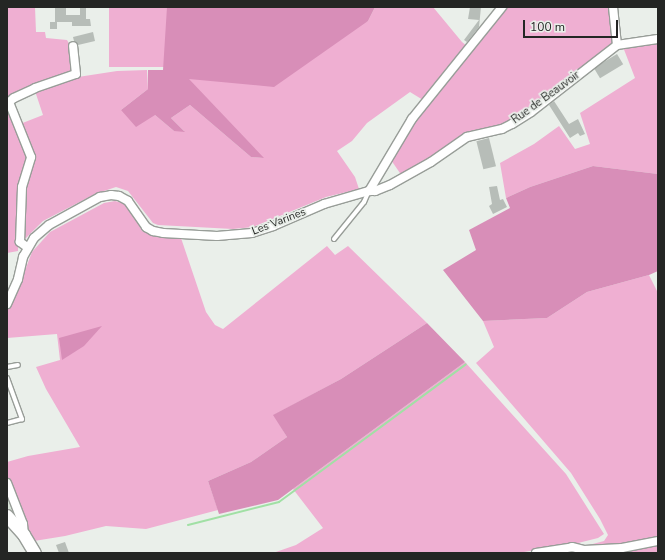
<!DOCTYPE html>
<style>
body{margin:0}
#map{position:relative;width:665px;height:560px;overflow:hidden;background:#eaefea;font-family:"Nunito Sans",sans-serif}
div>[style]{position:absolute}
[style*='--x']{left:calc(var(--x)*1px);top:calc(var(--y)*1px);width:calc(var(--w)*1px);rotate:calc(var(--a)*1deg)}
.built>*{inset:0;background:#dbe6db}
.green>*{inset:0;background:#efafd2;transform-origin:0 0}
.forest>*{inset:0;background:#d88eb8}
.stream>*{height:2px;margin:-1px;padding:0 1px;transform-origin:1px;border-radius:1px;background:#a1e0a5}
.building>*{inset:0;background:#b7bdb8;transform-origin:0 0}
.roads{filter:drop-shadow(1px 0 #989d98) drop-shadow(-1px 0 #989d98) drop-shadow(0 1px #989d98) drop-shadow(0 -1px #989d98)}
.lane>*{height:4px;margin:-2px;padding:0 2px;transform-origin:2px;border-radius:2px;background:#fff}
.street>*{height:8px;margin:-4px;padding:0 4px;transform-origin:4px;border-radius:4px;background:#fff}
.primary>*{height:12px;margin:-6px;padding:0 6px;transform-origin:6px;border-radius:6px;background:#fff}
span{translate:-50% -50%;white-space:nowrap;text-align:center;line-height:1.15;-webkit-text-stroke:3.5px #eaefea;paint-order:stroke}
.street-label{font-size:11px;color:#242624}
.frame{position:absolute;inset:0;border:8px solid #242624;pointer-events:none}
.scale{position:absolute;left:523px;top:20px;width:95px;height:18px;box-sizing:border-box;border:2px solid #242624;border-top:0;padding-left:5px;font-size:12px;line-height:14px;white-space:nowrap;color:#242624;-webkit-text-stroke:3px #eaefea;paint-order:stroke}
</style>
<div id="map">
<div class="built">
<i style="clip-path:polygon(7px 488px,20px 518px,15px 519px,7px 510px)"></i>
</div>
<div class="green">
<i style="clip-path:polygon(7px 7px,35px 7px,36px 32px,45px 32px,46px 38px,67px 40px,71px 47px,73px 71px,7px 99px)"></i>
<i style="left:109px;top:7px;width:58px;height:60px"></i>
<i style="clip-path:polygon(375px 7px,433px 7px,462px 42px,468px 47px,423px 100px,410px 92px,367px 123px,352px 141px,337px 151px,355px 177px,359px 189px,326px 197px,253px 227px,233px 229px,158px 225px,153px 223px,128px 191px,116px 187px,95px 194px,43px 221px,24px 240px,24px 187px,34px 159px,20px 124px,43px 115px,35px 91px,78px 77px,117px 71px,147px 70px,148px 89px,121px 110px,155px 115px,174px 131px,184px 131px,171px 118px,190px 105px,251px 157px,263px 158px,188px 79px,368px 21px)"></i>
<i style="clip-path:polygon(507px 7px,610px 7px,616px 43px,510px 122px,457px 140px,402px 176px,391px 160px,429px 102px)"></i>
<i style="clip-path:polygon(658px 42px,658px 174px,593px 166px,530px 187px,506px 198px,500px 163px,534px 144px,559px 126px,575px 149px,590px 144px,580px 113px,635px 78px,623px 47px)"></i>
<i style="clip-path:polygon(7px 108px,9px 108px,29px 159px,19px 185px,18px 251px,7px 253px)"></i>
<i style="clip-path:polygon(115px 201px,126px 204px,132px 210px,142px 231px,156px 237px,181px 238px,206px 312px,215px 325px,223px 329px,327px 246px,335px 255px,348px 246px,427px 323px,341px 379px,274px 415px,287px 437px,251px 462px,208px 481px,218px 510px,146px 529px,106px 526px,65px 536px,34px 541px,7px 478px,7px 462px,28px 456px,80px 447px,46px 389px,36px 367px,60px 360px,57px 334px,7px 338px,7px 311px,19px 286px,32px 252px,50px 232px,104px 203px)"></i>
<i style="clip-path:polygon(649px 275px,658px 293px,658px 539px,614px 548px,589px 548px,589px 545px,604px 541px,608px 535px,600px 519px,571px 473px,476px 363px,494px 347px,483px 321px,547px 318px,587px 292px)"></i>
<i style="clip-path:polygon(465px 362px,566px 474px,604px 534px,598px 538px,578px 543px,518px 553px,273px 553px,296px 545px,323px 528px,293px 489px)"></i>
<i style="clip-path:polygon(658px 543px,658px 553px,552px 553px)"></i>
</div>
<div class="forest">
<i style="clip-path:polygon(167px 7px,375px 7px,368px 21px,274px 87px,189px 79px,264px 158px,251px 157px,190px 105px,171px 118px,185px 132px,174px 131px,155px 115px,136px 127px,121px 110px,148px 89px,148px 70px,163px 70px)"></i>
<i style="clip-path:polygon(593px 166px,658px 174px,658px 271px,649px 275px,587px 292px,547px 318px,483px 321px,443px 270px,476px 250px,469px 230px,510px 208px,506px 198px,530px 187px)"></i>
<i style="clip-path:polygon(427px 323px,465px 362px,278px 500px,219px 514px,208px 481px,251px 462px,287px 437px,273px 415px,341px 379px)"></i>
<i style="clip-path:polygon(102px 326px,84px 346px,62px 360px,59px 338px)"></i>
</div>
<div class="stream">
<i style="--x:188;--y:525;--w:94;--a:-14.2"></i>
<i style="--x:279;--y:502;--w:232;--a:-36.4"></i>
</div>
<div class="building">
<i style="clip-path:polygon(55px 7px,66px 7px,66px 15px,80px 15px,80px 7px,86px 7px,86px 19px,90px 19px,91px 26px,72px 26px,72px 22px,57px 22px,57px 29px,50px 29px,50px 22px,57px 22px,55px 22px)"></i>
<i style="clip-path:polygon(470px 7px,481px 7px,479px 27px,467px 42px,464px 40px,479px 20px,468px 19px)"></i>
<i style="clip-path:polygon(93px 32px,95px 41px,78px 45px,74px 41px,73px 37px)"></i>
<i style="left:617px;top:54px;width:12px;height:27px;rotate:59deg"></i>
<i style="clip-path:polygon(554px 101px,569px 124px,578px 119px,585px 134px,580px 136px,578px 133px,570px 138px,549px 105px)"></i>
<i style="left:489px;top:138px;width:29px;height:13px;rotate:76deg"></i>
<i style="clip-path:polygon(497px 186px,500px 200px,503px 199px,507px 207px,493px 214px,489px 206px,492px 204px,489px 187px)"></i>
<i style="clip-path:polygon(65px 542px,69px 553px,59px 553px,56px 545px)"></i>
</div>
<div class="roads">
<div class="lane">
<i style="--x:334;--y:239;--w:48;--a:-51"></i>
<i style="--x:364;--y:202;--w:12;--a:-66"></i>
<i style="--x:7;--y:367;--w:11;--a:-10"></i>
<i style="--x:7;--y:378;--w:44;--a:69.9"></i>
<i style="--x:22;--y:419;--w:16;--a:165"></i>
</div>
<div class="street">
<i style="--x:613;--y:7;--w:38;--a:84"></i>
<i style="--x:369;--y:191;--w:6;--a:0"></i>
<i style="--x:375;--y:191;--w:16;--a:-22"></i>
<i style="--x:390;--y:185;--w:47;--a:-29.3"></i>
<i style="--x:431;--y:162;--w:44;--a:-34.8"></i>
<i style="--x:467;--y:137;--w:36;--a:-13"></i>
<i style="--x:502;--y:129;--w:11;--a:-27"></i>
<i style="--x:512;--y:124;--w:22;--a:-32"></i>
<i style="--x:531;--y:112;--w:109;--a:-37.9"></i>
<i style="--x:617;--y:45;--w:41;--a:-8.3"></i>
<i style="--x:27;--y:247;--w:9;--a:-144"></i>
<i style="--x:20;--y:242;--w:55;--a:-87.9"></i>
<i style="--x:22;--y:187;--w:31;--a:-73"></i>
<i style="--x:31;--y:157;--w:59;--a:-111.8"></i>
<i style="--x:9;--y:102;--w:6;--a:-39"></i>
<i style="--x:14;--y:98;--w:23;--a:-25"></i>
<i style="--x:35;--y:88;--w:43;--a:-18.9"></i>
<i style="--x:76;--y:74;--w:28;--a:-96"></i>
<i style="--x:7;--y:304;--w:27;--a:-66"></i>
<i style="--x:18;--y:279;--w:23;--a:-77"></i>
<i style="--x:23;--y:257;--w:22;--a:-60"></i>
<i style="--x:34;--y:238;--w:20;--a:-41"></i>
<i style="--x:49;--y:225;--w:58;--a:-28.8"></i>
<i style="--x:100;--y:197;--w:11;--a:-10"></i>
<i style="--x:111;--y:195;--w:8;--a:7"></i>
<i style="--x:119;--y:196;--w:10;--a:29"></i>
<i style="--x:128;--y:201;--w:32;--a:55"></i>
<i style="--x:146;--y:227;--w:8;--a:30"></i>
<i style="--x:153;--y:231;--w:10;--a:11"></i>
<i style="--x:163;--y:233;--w:54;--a:3.2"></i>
<i style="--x:217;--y:236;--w:35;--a:-5"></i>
<i style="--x:252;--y:233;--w:22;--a:-18"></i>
<i style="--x:273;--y:226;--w:56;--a:-23.3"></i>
<i style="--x:324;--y:204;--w:47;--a:-16.1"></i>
<i style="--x:369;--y:191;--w:84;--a:-59.2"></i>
<i style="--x:412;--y:119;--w:144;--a:-51.2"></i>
<i style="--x:7;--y:483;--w:44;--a:68.7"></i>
<i style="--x:23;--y:524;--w:11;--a:85"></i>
<i style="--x:536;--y:553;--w:36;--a:-9"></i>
<i style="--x:572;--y:547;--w:12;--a:14"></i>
<i style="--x:584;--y:550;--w:38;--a:-3"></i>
<i style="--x:622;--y:548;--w:37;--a:-11"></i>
</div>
<div class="primary">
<i style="--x:7;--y:516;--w:25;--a:48"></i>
<i style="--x:24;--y:535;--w:21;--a:59"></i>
</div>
</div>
<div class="street-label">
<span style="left:546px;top:98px;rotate:-36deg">Rue de Beauvoir</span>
<span style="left:279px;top:222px;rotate:-21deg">Les Varines</span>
</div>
<div class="frame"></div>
<div class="scale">100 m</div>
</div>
